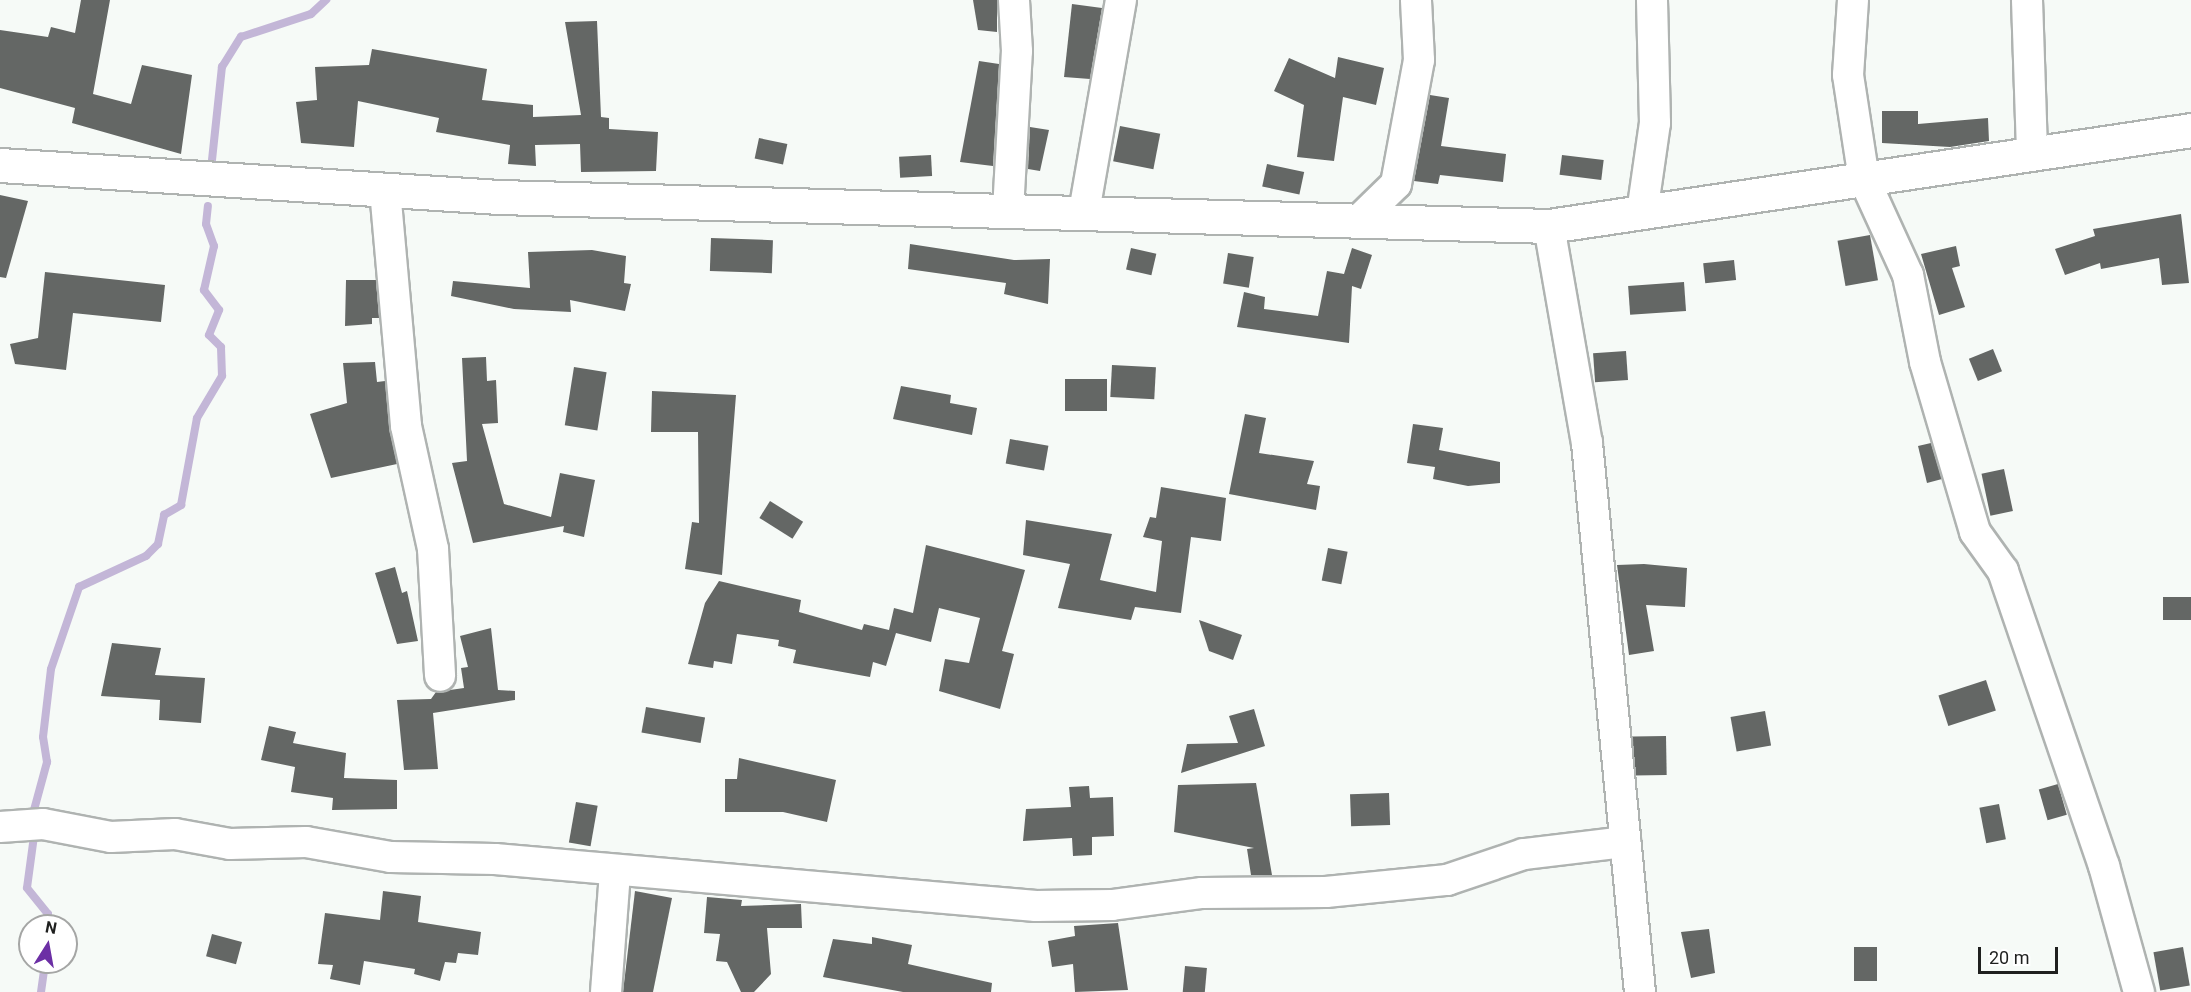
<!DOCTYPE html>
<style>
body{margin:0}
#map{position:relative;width:2191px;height:992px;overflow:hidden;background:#f6faf7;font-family:Roboto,sans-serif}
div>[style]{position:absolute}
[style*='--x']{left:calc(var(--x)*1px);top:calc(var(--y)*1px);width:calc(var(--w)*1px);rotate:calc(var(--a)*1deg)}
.stream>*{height:8px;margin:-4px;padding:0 4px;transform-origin:4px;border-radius:4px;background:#c3b6d7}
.building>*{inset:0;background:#646765;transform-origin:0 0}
.roads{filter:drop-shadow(2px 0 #afb3b1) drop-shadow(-2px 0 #afb3b1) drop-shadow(0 2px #afb3b1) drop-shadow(0 -2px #afb3b1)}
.street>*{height:30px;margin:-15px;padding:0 15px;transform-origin:15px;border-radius:15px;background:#fff}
.primary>*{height:33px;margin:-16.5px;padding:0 16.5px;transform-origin:16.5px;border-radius:16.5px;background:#fff}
span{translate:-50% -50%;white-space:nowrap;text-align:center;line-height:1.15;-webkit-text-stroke:6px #fff;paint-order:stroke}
.north{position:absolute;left:18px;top:914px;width:60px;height:60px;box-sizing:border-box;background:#fff;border:2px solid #a5a6a5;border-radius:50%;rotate:11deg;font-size:16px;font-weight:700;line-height:24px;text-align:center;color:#1f201f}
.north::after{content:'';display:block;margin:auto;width:21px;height:27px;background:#6c2fa5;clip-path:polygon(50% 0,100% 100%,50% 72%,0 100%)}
.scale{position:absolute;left:1978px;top:947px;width:80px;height:27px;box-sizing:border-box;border:3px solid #1f201f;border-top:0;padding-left:8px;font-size:18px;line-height:21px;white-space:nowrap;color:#1f201f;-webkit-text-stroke:4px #fff;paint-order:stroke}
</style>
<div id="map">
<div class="stream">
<i style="--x:212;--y:160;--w:94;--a:-83.9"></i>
<i style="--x:222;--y:67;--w:36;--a:-58"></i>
<i style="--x:241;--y:37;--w:74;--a:-18.2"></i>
<i style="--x:311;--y:14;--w:21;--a:-43"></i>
<i style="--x:34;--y:810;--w:50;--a:-74.8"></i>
<i style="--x:47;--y:762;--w:25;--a:-99"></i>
<i style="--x:43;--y:737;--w:68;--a:-83.3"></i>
<i style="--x:51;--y:669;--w:87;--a:-71.1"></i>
<i style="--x:79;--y:587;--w:74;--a:-24.8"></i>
<i style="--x:146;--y:556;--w:17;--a:-45"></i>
<i style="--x:158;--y:544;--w:30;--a:-78"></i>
<i style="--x:164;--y:515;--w:20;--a:-30"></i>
<i style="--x:181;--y:505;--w:88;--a:-79.6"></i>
<i style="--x:197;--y:418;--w:49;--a:-59.2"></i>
<i style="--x:222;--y:376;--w:29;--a:-92"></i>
<i style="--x:221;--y:347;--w:17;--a:-135"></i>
<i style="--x:209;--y:335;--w:27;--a:-68"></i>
<i style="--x:219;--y:310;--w:25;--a:-127"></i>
<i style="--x:204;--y:290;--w:45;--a:-77.2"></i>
<i style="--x:214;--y:246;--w:23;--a:-110"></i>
<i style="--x:206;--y:224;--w:18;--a:-84"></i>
<i style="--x:34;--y:836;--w:52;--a:97.7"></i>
<i style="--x:27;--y:888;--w:33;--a:51"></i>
<i style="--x:48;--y:914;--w:12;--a:99"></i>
<i style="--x:41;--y:992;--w:30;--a:-82"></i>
</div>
<div class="building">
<i style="clip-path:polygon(81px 0,110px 0,93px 94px,131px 104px,142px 65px,192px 75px,181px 154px,72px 123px,75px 108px,0 88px,0 30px,48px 37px,51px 27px,75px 33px)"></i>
<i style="clip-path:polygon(973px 0,997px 0,997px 32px,978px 30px)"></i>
<i style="clip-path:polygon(1072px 4px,1102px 8px,1090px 79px,1064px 77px)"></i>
<i style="clip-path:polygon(597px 21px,601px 117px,609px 118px,609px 129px,658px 132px,656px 171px,581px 172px,580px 144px,535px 145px,536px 166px,508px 164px,510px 145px,436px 132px,439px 118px,358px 101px,354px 147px,301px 143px,296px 102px,317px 100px,315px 67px,369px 65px,372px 49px,487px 69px,482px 100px,533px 105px,533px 117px,581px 115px,565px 22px)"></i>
<i style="clip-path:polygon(1338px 57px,1384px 68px,1376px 105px,1343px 97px,1334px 161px,1297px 157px,1304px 105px,1274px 91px,1289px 58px,1335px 78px)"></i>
<i style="clip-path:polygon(979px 61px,999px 64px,993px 166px,960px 162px)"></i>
<i style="clip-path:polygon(1430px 95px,1449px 98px,1441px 146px,1506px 154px,1503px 182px,1440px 175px,1438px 184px,1414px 181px)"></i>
<i style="clip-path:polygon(1882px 111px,1918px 111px,1918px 124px,1988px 118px,1989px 141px,1950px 147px,1882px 143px)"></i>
<i style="left:1120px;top:126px;width:41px;height:36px;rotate:11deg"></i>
<i style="clip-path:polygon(1030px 127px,1049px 130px,1040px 171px,1028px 169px)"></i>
<i style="left:759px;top:138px;width:29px;height:21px;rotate:12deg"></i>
<i style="left:931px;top:155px;width:21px;height:32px;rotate:87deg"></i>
<i style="left:1562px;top:155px;width:42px;height:20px;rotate:7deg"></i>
<i style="left:1267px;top:164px;width:38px;height:23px;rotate:12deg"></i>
<i style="clip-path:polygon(0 195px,28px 201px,6px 278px,0 277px)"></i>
<i style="clip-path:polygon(2181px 214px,2189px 283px,2162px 285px,2159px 258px,2101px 269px,2100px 263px,2065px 275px,2055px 249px,2095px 236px,2093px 229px)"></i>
<i style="left:1870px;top:235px;width:46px;height:33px;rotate:80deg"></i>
<i style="left:711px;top:238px;width:62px;height:33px;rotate:2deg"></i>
<i style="clip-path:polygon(910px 244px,1014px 260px,1050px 259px,1048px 304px,1004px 294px,1006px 283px,908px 269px)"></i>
<i style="clip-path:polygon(1956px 246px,1960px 266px,1952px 268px,1965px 307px,1939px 315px,1921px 254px)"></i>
<i style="left:1131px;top:248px;width:26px;height:22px;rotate:13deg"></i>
<i style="clip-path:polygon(1352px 248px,1372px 255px,1361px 289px,1352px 286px,1349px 343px,1237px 327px,1244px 292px,1265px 297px,1264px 309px,1318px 316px,1327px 271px,1344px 274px)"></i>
<i style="clip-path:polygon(592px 250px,626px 256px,624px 283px,631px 284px,625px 311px,570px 300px,571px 312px,514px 309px,451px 296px,453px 281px,530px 288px,528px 252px)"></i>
<i style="left:1228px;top:253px;width:26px;height:31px;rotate:9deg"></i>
<i style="left:1734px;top:260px;width:20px;height:31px;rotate:84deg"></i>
<i style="clip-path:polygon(45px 272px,165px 285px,161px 322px,73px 313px,66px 370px,15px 364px,10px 344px,38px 338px)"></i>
<i style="clip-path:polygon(346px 280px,376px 280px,379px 318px,372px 318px,372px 324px,345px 326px)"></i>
<i style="left:1684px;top:282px;width:29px;height:56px;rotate:86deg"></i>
<i style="left:1993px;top:349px;width:24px;height:26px;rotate:68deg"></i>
<i style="left:1626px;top:351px;width:29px;height:33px;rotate:86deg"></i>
<i style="clip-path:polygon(486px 357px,487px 381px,496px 380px,498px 423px,482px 424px,504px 504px,551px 517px,560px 473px,595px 480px,584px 537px,563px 532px,564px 526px,473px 543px,452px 463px,467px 461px,462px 358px)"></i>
<i style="clip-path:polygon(375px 362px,377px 382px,385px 381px,397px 464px,331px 478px,310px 414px,347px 403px,343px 363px)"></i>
<i style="left:1112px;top:365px;width:44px;height:32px;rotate:3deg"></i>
<i style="left:574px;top:367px;width:33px;height:59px;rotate:9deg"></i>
<i style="left:1065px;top:379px;width:42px;height:32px"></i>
<i style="clip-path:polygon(901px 386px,951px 395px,950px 403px,977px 408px,972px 435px,893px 419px)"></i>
<i style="clip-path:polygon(652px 391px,736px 395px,722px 575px,685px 569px,692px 522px,699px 523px,698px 432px,651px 432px)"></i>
<i style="clip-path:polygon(1245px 414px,1266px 418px,1259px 453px,1314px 461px,1307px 484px,1320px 486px,1316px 510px,1229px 494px)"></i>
<i style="clip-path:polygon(1413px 424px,1443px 428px,1439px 450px,1500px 462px,1500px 483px,1468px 486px,1433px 479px,1435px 467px,1407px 463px)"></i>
<i style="left:1010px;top:439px;width:39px;height:25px;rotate:10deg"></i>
<i style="clip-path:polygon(1931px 443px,1942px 479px,1927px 483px,1918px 446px)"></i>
<i style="left:2004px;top:469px;width:43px;height:23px;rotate:78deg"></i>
<i style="clip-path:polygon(1161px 487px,1226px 498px,1221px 541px,1191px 537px,1181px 613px,1135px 607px,1131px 620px,1058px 608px,1070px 564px,1023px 555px,1026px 520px,1112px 534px,1100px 580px,1156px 592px,1162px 541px,1143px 537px,1150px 517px,1156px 518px)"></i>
<i style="left:770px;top:501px;width:39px;height:20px;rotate:32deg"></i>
<i style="clip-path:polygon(926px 545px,1025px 570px,1002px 651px,1014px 654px,1000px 709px,939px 691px,945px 659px,969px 663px,980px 618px,939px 608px,931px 642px,896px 633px,886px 666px,873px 662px,870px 677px,793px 663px,796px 650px,778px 646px,779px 640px,737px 634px,732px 664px,714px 661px,713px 668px,688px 664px,705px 603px,719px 581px,801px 600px,799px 612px,862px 630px,864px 624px,889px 630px,894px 608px,913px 613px)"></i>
<i style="left:1328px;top:548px;width:20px;height:33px;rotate:11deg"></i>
<i style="clip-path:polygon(1644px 564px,1687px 568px,1685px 607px,1646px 605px,1654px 651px,1629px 655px,1617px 565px)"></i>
<i style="clip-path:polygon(395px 567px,402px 593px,407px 591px,418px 641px,397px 644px,375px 573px)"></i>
<i style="left:2191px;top:597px;width:23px;height:28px;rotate:90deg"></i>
<i style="clip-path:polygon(1199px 620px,1242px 635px,1233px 660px,1209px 651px)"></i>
<i style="clip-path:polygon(491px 628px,498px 690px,515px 691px,515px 700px,433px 713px,438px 769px,404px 770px,397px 700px,431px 699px,436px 692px,464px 688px,461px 668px,468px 667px,460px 636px)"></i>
<i style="clip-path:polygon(112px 643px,161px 648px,155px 675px,205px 678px,201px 723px,159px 720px,160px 700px,101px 696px)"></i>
<i style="left:1986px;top:680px;width:32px;height:50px;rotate:72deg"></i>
<i style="left:646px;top:707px;width:60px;height:26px;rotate:10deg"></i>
<i style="clip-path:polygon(1254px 709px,1265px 746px,1181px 773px,1187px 744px,1238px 743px,1229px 716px)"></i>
<i style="left:1765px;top:711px;width:35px;height:35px;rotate:80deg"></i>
<i style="clip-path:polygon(269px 726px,296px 732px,293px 743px,346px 753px,344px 778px,397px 780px,397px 809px,332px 810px,333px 798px,291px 792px,295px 767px,261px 760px)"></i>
<i style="left:1666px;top:736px;width:39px;height:33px;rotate:89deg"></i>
<i style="clip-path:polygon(739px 758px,836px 780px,827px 822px,783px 812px,725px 812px,725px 779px,737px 779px)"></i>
<i style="clip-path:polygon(1256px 783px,1272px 875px,1251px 875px,1247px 849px,1254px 848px,1174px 832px,1178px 785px)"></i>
<i style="left:2058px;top:784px;width:32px;height:20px;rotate:74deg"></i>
<i style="clip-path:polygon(1089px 786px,1090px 798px,1113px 797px,1114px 836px,1092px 837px,1092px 855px,1073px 856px,1072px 838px,1023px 841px,1026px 809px,1071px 807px,1069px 787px)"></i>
<i style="left:1389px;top:793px;width:32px;height:39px;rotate:88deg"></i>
<i style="left:576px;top:802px;width:22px;height:41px;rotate:10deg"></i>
<i style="left:1999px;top:804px;width:36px;height:20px;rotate:79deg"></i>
<i style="clip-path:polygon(383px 891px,421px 896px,418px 922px,481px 932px,478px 955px,458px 953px,456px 963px,445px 962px,440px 981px,414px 974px,415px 969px,364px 961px,360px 985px,330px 979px,333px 965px,318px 964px,325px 913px,380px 920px)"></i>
<i style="clip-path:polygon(635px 891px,672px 898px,653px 992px,623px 992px)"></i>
<i style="clip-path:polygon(707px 897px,742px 900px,741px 906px,801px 904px,802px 928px,767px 928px,771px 974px,754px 992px,741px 992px,727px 962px,716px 961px,720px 934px,704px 933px)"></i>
<i style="clip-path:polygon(1118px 923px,1128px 990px,1075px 992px,1073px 964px,1052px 967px,1048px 941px,1075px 936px,1074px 926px)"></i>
<i style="clip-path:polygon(1709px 929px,1715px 973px,1691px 978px,1681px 932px)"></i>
<i style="left:212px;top:934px;width:31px;height:23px;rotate:15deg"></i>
<i style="clip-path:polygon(872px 937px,912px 945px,908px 964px,992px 983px,991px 992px,903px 992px,823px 977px,833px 939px,872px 944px)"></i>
<i style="left:1854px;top:947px;width:23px;height:34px"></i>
<i style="left:2183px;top:947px;width:39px;height:30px;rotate:80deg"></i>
<i style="left:1185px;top:966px;width:22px;height:26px;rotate:5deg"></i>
</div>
<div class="roads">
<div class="street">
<i style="--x:1853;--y:0;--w:75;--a:93.8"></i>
<i style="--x:1848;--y:75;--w:105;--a:81.3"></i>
<i style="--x:1864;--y:179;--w:106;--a:65.4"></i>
<i style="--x:1908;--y:275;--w:89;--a:78.9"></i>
<i style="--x:1925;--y:362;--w:177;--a:73.6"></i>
<i style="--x:1975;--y:532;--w:48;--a:54.3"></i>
<i style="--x:2003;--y:571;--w:312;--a:71.1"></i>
<i style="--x:2104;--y:866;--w:131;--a:74.5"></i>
<i style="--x:2027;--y:0;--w:154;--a:88.1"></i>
<i style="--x:385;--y:190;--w:237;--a:84.9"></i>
<i style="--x:406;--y:426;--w:126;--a:77.6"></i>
<i style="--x:433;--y:549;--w:127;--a:86.8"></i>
<i style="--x:1008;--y:211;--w:160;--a:-86.8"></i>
<i style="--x:1017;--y:51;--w:51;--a:-93.4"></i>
<i style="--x:1084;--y:212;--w:215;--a:-80.1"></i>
<i style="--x:1642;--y:213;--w:91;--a:-81.8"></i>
<i style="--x:1655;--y:123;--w:123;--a:-91.4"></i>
<i style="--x:1358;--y:221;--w:53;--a:-44.2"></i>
<i style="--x:1396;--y:184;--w:126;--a:-79.5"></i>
<i style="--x:1419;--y:60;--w:60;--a:-92.9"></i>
<i style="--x:1549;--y:226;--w:220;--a:80.1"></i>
<i style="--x:1587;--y:443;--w:552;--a:84.49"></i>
<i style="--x:0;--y:827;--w:43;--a:-4"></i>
<i style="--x:43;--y:824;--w:69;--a:10.8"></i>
<i style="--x:111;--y:837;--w:64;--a:-2.7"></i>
<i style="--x:175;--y:834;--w:56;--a:10.3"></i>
<i style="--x:230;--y:844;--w:76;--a:-1.5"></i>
<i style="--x:306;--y:842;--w:86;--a:10"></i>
<i style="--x:391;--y:857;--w:104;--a:1.1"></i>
<i style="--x:495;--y:859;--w:543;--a:4.97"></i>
<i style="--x:1036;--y:906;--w:76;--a:-0.8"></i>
<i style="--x:1112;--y:905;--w:91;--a:-7.6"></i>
<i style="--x:1202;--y:893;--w:124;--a:-0.5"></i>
<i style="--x:1326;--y:892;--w:122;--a:-5.7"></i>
<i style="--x:1447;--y:880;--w:81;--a:-18.7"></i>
<i style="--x:1524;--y:854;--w:102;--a:-6.8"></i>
<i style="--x:606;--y:992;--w:119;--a:-85.7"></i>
</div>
<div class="primary">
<i style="--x:0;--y:165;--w:500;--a:3.67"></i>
<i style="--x:499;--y:197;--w:1050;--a:1.58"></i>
<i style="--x:1549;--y:226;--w:649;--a:-8.5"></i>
</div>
</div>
<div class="north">N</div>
<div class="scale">20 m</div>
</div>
